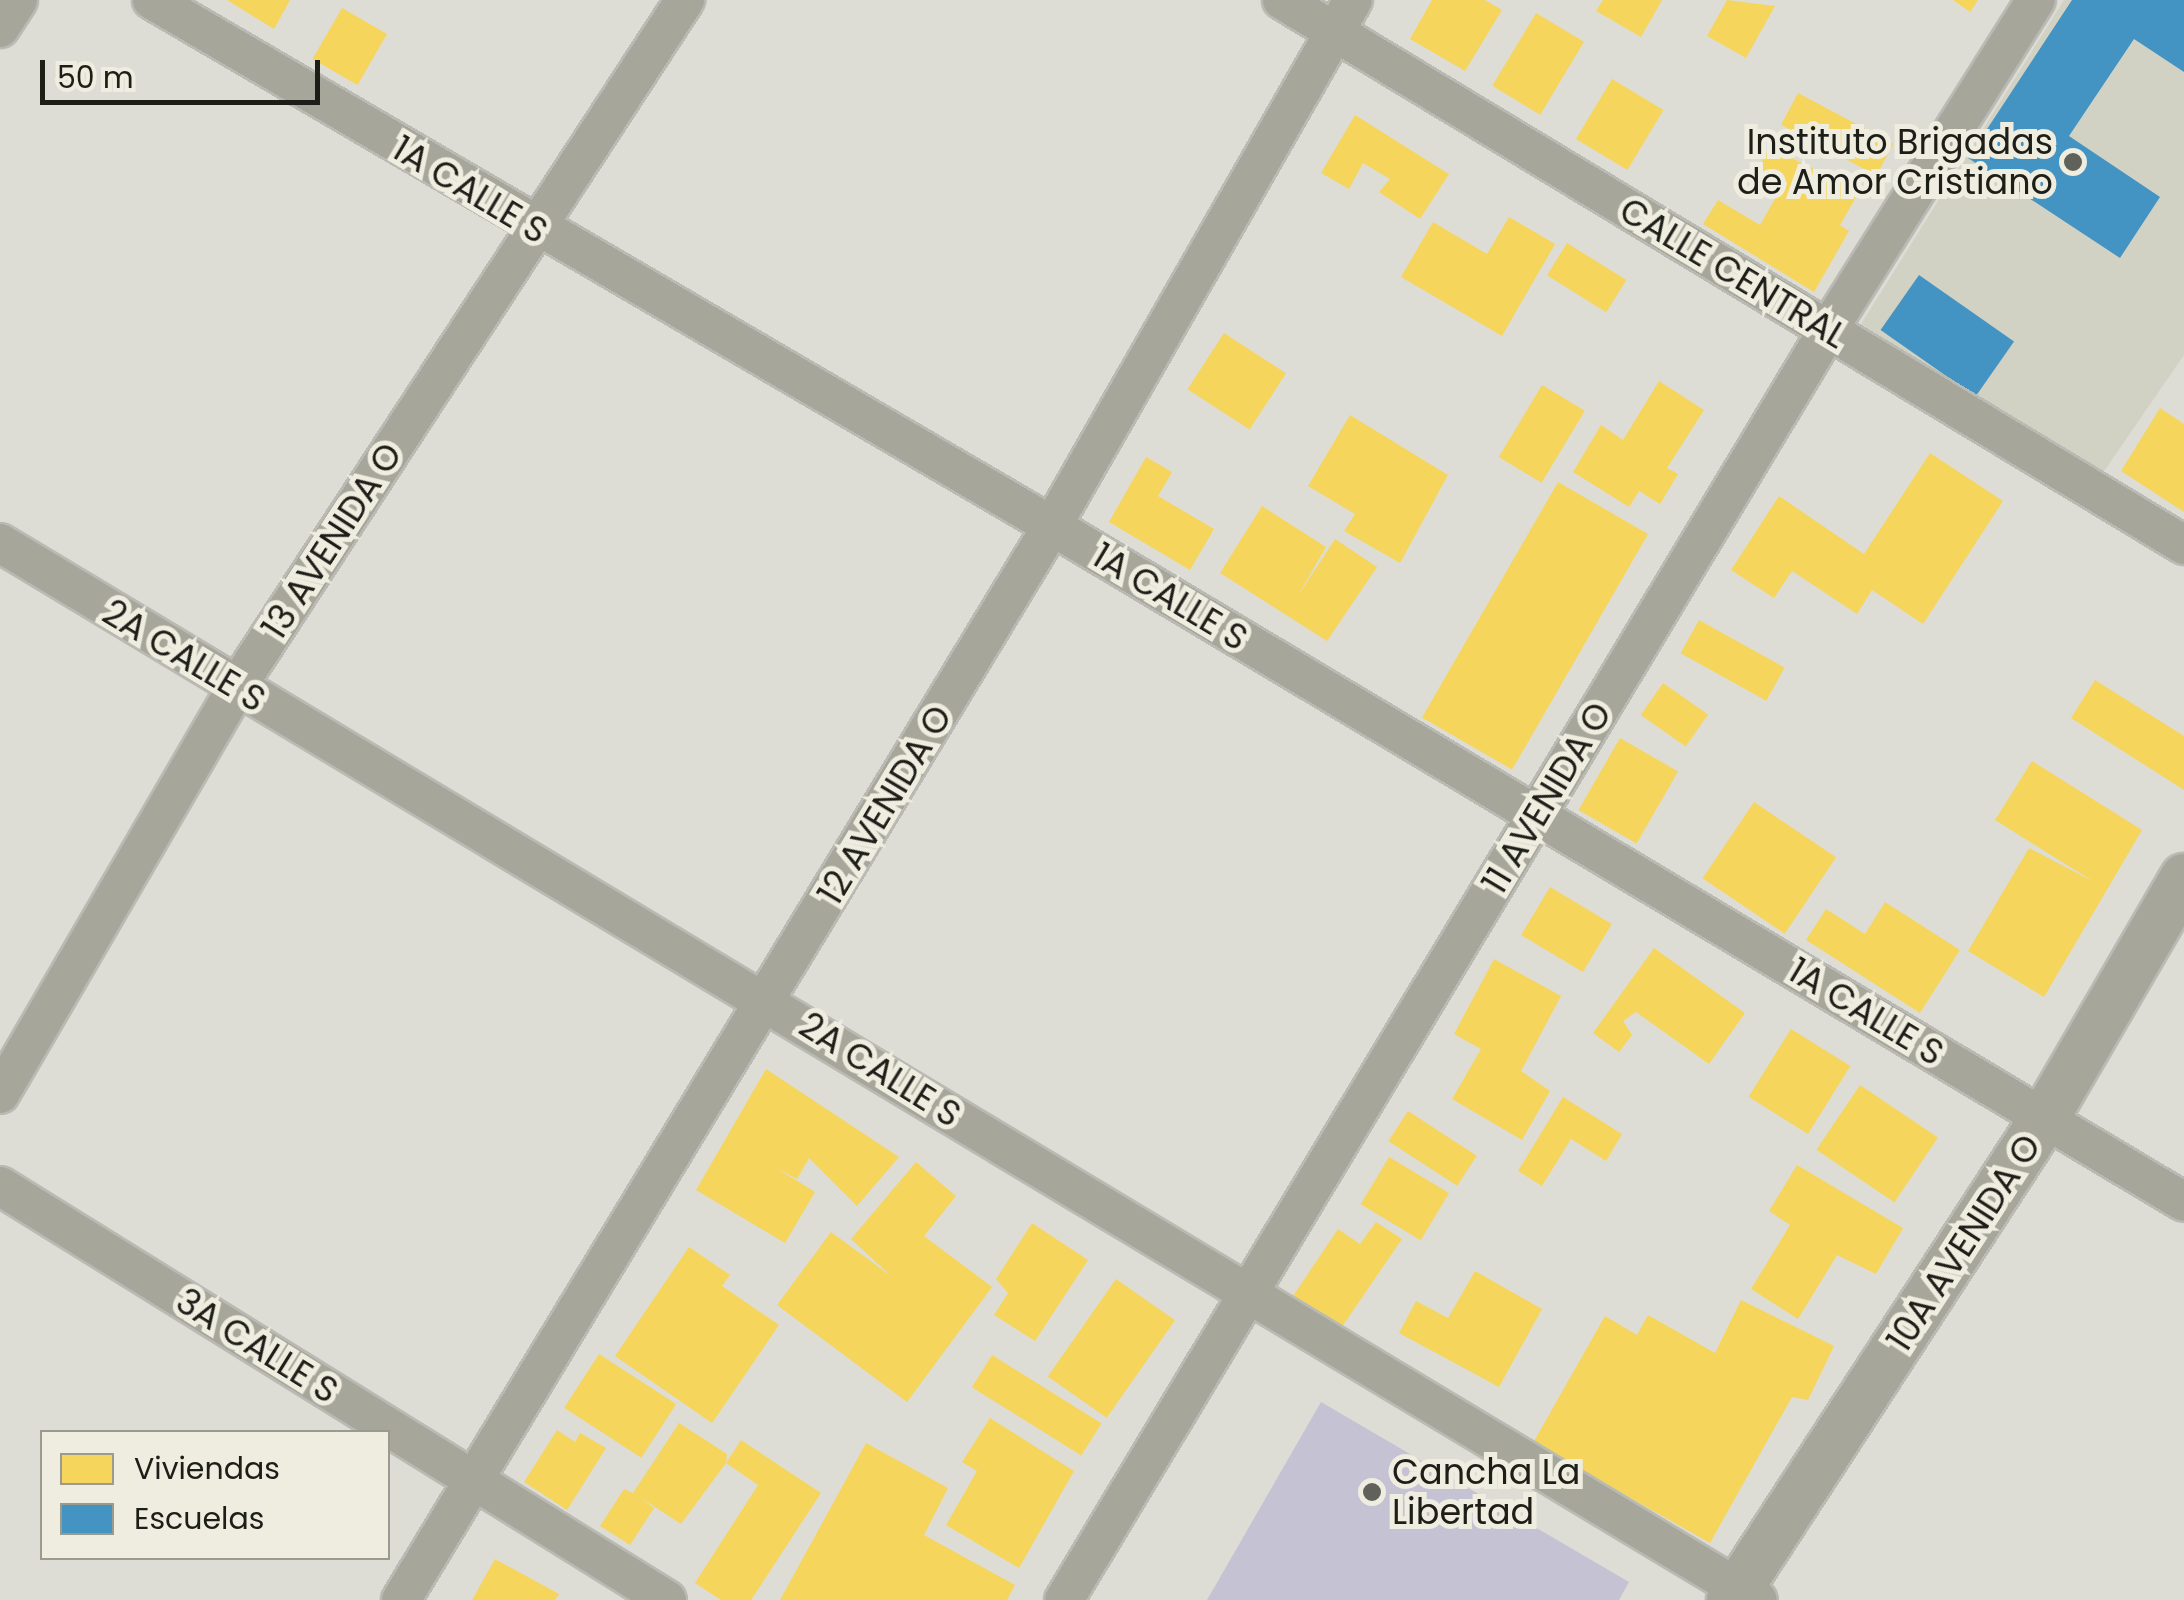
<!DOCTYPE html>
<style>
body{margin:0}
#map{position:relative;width:2184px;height:1600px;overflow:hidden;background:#ddddd6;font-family:Poppins,sans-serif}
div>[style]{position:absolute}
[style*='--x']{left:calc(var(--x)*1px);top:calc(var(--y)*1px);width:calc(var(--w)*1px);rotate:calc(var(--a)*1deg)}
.built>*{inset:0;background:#d2d2c4}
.green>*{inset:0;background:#c5c3d3}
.homes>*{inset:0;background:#f6d55c;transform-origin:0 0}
.schools>*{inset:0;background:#4393c3;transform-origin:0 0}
.roads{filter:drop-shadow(2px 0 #babab5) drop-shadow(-2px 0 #babab5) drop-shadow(0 2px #babab5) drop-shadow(0 -2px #babab5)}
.minor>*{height:38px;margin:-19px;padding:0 19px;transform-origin:19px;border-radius:19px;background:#a6a69a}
.tertiary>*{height:48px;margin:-24px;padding:0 24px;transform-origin:24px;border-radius:24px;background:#a6a69a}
.dots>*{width:28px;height:28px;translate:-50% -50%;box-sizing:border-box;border:5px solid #eeede0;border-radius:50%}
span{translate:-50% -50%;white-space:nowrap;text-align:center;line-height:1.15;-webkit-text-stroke:10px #eeede0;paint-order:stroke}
.poi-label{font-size:35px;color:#1e1e19}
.right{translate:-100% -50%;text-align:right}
.left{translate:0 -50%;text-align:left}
.street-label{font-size:35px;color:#1e1e19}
.legend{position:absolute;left:40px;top:1430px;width:350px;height:130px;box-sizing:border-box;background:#eeede0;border:2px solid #9b9a90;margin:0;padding:12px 18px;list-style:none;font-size:30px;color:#1e1e19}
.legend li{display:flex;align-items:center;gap:20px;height:50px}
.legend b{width:50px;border:2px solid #9b9a90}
.scale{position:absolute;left:40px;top:60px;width:280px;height:45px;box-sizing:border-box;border:5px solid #1e1e19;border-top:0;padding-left:12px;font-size:30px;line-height:35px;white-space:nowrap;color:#1e1e19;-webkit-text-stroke:8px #eeede0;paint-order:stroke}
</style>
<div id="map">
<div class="built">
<i style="clip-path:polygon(2064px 0,2184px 0,2184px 355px,2100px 477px,1861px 324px)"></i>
</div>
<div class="green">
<i style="clip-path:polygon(1321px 1402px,1629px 1582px,1619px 1600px,1207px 1600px)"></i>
</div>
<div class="homes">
<i style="clip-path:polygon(227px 0,290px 0,274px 29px)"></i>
<i style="clip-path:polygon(1432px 0,1485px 0,1502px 10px,1465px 71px,1410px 39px)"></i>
<i style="clip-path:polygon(1603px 0,1662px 0,1641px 37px,1596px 11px)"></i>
<i style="clip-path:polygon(1727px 0,1775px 6px,1746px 58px,1707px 36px)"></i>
<i style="clip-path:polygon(1953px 0,1978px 0,1970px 12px)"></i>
<i style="left:342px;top:8px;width:52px;height:59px;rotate:30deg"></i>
<i style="left:1536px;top:13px;width:56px;height:85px;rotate:31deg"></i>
<i style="left:1612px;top:79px;width:60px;height:70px;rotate:31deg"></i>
<i style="left:1798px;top:93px;width:108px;height:36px;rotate:28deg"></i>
<i style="clip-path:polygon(1355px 115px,1449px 174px,1420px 219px,1379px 192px,1390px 179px,1363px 163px,1349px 189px,1321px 173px)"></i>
<i style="clip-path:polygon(1770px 147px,1859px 192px,1840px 225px,1849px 231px,1814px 292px,1703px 224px,1718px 200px,1760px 225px,1780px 190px,1754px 175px)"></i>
<i style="clip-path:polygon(1509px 217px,1555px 244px,1502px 336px,1401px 277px,1433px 222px,1487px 254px)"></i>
<i style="left:1567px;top:243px;width:70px;height:38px;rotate:32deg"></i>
<i style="left:1224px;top:333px;width:74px;height:67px;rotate:33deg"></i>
<i style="clip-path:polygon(1659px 381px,1704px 410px,1667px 468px,1678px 474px,1660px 504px,1639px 491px,1629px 507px,1573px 472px,1601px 425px,1623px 440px)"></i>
<i style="left:1542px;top:385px;width:50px;height:84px;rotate:31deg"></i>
<i style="clip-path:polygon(2160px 408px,2184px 424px,2184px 512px,2121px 471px)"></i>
<i style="clip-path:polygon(1350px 415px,1448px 475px,1400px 563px,1344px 531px,1355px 514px,1308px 486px)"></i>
<i style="clip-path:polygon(1930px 453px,2003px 501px,1923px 624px,1872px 590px,1857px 614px,1792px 571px,1774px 598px,1731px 570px,1779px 496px,1864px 554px)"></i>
<i style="clip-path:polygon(1146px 457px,1172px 472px,1158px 496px,1214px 529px,1190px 570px,1109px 522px)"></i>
<i style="left:1558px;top:482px;width:104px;height:272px;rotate:30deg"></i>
<i style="clip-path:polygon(1262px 506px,1326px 547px,1297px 597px,1335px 539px,1377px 567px,1327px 641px,1220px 573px)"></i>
<i style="left:1699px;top:620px;width:98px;height:38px;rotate:29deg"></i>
<i style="clip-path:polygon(2095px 680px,2184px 736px,2184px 790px,2071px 718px)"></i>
<i style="left:1663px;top:683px;width:55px;height:39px;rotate:35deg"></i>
<i style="left:1620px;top:738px;width:67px;height:83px;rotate:30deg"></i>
<i style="clip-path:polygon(2032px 761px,2142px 830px,2044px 997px,1968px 951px,2029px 848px,2094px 882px,1995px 820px)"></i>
<i style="left:1754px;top:802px;width:99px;height:92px;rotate:34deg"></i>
<i style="left:1550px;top:887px;width:72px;height:56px;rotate:31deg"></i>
<i style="clip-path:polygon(1885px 902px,1960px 950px,1920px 1013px,1806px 940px,1826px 909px,1865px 934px)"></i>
<i style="clip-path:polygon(1654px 948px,1745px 1013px,1709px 1064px,1636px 1012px,1623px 1021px,1632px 1035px,1619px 1052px,1593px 1033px)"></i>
<i style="clip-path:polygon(1494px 959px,1561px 996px,1521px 1071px,1550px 1091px,1522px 1140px,1452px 1099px,1481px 1049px,1454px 1034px)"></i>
<i style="left:1791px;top:1029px;width:70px;height:80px;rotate:32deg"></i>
<i style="clip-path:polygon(766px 1069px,899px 1157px,857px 1206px,809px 1158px,797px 1179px,773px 1166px,815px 1192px,785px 1243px,696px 1190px)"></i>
<i style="left:1860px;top:1085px;width:94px;height:78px;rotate:34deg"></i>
<i style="clip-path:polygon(1563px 1097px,1622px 1134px,1606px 1161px,1571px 1139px,1542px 1186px,1518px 1171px)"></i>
<i style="left:1408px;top:1111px;width:82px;height:36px;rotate:33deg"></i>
<i style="left:1389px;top:1157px;width:70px;height:55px;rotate:31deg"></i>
<i style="clip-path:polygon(916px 1162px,956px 1196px,924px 1236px,992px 1287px,907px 1402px,777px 1305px,831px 1232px,891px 1276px,851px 1239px)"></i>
<i style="clip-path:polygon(1797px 1165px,1903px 1228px,1876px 1274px,1837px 1255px,1798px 1319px,1751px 1289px,1790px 1225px,1769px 1211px)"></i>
<i style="clip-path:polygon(1376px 1222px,1402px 1239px,1337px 1334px,1289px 1302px,1338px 1229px,1360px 1244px)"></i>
<i style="clip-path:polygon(1032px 1223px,1088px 1260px,1035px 1341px,994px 1315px,1008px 1293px,996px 1279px)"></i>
<i style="clip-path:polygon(689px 1247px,730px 1275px,722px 1286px,779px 1325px,712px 1423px,615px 1356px)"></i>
<i style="clip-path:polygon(1475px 1271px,1542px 1309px,1499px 1387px,1399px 1333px,1416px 1301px,1448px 1318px)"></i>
<i style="left:1116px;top:1279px;width:72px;height:119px;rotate:35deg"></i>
<i style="clip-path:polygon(1741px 1300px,1834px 1346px,1808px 1400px,1792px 1397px,1710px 1543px,1533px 1443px,1605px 1316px,1637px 1335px,1648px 1315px,1715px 1353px)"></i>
<i style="left:599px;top:1354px;width:92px;height:64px;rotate:33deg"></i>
<i style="left:992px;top:1355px;width:129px;height:38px;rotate:32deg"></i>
<i style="clip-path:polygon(990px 1418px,1074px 1471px,1019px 1568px,946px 1525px,977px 1471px,962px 1462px)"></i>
<i style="clip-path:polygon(679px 1423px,727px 1454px,726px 1463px,741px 1440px,821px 1493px,751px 1600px,721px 1600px,695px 1583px,758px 1485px,726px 1463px,681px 1524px,641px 1498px,654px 1508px,630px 1545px,600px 1526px,624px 1489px,633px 1493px)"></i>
<i style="clip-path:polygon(557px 1430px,575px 1442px,580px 1433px,606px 1448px,567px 1510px,524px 1482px)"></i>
<i style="clip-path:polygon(866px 1443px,948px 1488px,924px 1535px,1015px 1585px,1007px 1600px,780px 1600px)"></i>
<i style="clip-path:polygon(495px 1559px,559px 1594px,555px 1600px,472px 1600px)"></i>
</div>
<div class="schools">
<i style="clip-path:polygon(2072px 0,2184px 0,2184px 72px,2134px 39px,2069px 136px,2160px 197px,2120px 258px,1968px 158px)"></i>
<i style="left:1919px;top:275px;width:116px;height:67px;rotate:35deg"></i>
</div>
<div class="roads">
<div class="minor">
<i style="--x:152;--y:0;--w:1042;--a:30.3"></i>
<i style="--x:1052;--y:526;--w:1318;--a:30.84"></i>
<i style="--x:1282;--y:0;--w:1054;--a:31.14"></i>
<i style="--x:0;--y:28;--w:33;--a:-57"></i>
<i style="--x:0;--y:543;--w:2051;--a:31.02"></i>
<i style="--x:0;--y:1094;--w:470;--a:-59.8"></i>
<i style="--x:236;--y:688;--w:822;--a:-56.87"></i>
<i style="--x:0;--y:1186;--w:785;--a:31.83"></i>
<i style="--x:401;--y:1600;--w:1256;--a:-58.78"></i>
<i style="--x:1052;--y:526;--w:606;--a:-60.22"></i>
<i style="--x:1064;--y:1600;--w:1482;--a:-58.97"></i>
<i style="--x:1828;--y:330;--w:390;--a:-57.8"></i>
</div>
<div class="tertiary">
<i style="--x:1731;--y:1600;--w:574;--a:-56.95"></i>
<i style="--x:2044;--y:1119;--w:279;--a:-59.8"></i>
</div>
</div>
<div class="dots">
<i style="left:2073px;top:162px;background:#61615b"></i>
<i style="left:1372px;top:1492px;background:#61615b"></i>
</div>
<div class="poi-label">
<span class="right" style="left:2053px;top:162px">Instituto Brigadas<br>de Amor Cristiano</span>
<span class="left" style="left:1392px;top:1492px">Cancha La<br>Libertad</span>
</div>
<div class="street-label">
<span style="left:470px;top:190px;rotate:31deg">1A CALLE S</span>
<span style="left:1733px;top:273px;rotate:31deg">CALLE CENTRAL</span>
<span style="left:332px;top:541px;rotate:-57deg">13 AVENIDA O</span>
<span style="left:1170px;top:597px;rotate:31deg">1A CALLE S</span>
<span style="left:184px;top:656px;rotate:31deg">2A CALLE S</span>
<span style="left:1547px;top:798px;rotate:-59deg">11 AVENIDA O</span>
<span style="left:885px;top:805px;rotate:-59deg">12 AVENIDA O</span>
<span style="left:1866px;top:1012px;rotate:31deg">1A CALLE S</span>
<span style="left:880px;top:1070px;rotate:32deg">2A CALLE S</span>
<span style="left:1964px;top:1243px;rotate:-57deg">10A AVENIDA O</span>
<span style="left:257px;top:1346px;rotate:32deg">3A CALLE S</span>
</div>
<ul class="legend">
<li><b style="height:28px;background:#f6d55c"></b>Viviendas</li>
<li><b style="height:28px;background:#4393c3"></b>Escuelas</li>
</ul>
<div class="scale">50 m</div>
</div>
